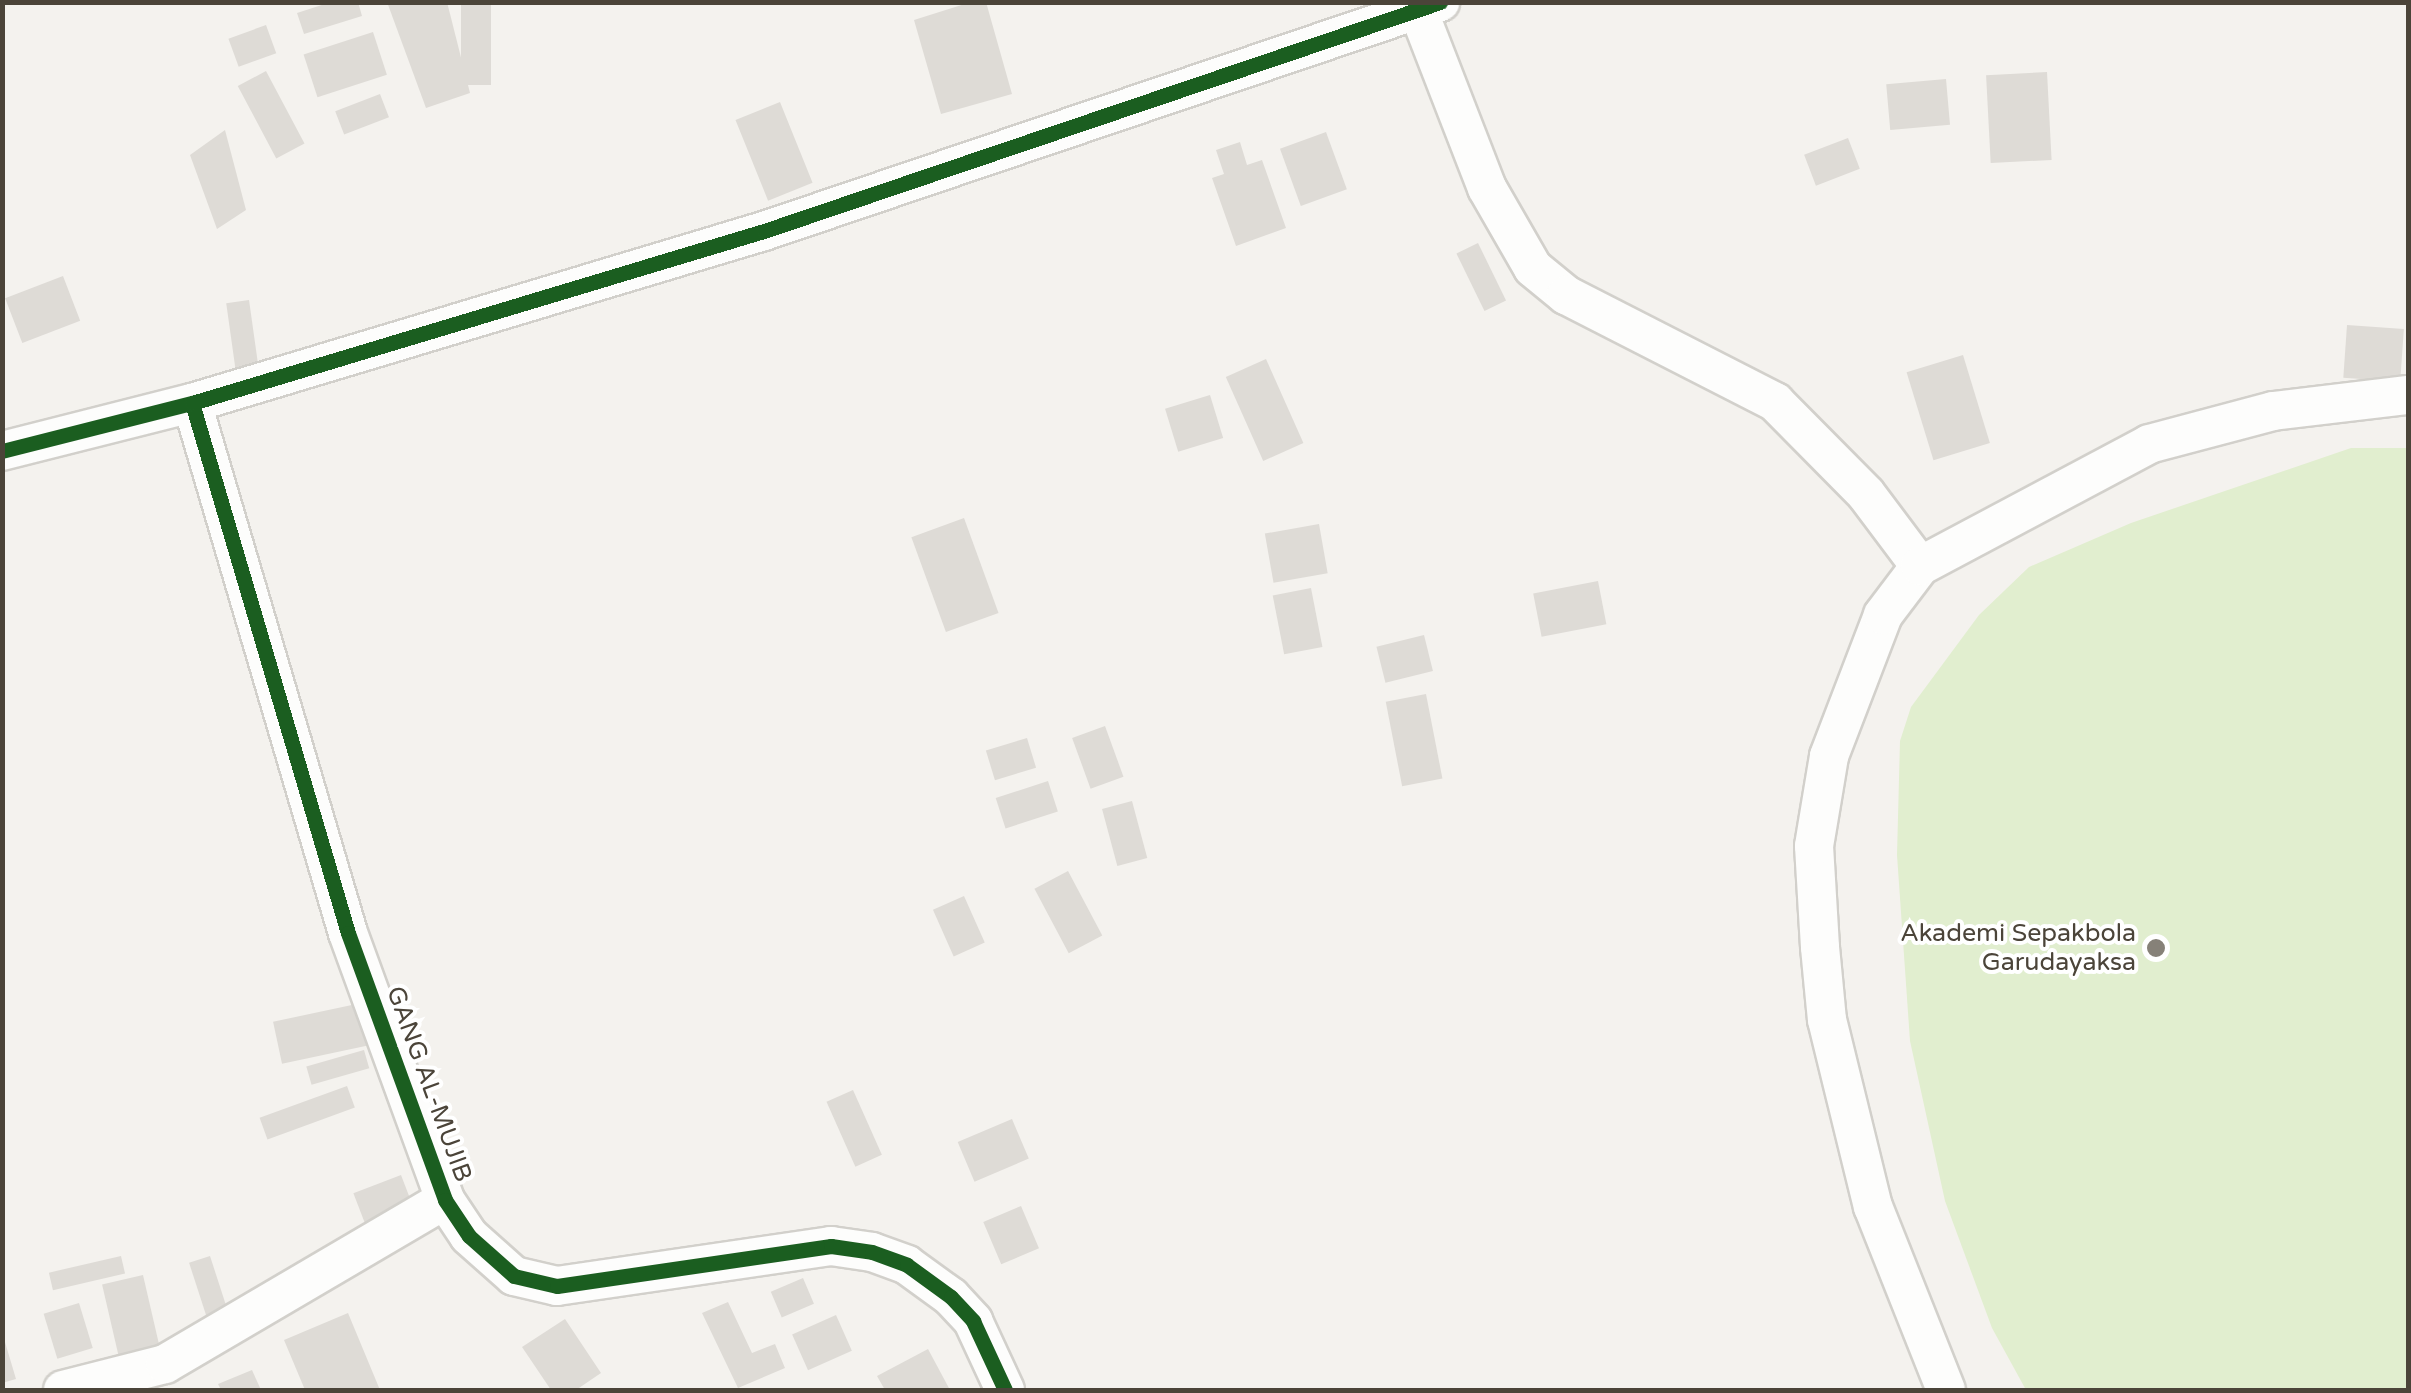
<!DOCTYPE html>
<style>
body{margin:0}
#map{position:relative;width:2411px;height:1393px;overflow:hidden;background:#f4f2ee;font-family:"Varela Round",sans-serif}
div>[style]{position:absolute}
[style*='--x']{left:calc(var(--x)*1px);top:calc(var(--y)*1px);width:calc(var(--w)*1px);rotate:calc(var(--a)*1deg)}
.green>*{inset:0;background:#e1eecf}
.building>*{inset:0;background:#dedbd6;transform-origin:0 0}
.roads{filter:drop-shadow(2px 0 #d2d0cb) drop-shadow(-2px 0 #d2d0cb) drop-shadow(0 2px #d2d0cb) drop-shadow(0 -2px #d2d0cb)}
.minor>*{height:38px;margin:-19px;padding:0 19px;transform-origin:19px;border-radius:19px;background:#fdfdfc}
.cycleway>*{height:15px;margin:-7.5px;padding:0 7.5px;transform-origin:7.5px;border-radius:7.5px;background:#1b5e20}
.dots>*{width:28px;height:28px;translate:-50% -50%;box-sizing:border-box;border:5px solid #fff;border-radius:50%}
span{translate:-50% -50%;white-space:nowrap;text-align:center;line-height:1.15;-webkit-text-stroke:8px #fff;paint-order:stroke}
.poi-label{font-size:25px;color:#4b4439}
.right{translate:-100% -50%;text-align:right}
.street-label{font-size:25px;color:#4b4439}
.frame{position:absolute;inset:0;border:5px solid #4b4439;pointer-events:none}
</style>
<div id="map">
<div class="green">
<i style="clip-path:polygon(2351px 448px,2408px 448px,2408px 1390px,2026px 1390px,1992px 1328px,1945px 1201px,1910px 1041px,1897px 855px,1900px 741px,1911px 707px,1979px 615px,2029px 567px,2131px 523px)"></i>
</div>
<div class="building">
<i style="clip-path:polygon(331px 2px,358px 2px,362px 16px,304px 34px,297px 13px)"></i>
<i style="clip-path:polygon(387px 2px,447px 2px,470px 93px,426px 108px)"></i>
<i style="left:461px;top:2px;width:30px;height:83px"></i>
<i style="clip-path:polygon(971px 2px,986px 2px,1012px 94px,941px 114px,914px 20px)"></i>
<i style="left:266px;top:25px;width:30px;height:40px;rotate:70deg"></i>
<i style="left:373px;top:32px;width:45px;height:73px;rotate:72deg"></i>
<i style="left:266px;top:71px;width:82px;height:32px;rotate:62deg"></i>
<i style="left:2047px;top:72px;width:88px;height:61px;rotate:87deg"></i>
<i style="left:1946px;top:79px;width:46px;height:60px;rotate:85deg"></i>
<i style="left:380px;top:94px;width:25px;height:48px;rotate:69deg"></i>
<i style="left:780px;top:102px;width:87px;height:48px;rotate:68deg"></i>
<i style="clip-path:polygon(225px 130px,246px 210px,217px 229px,190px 155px)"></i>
<i style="left:1326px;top:132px;width:61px;height:49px;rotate:70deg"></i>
<i style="left:1848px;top:138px;width:33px;height:47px;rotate:69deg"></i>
<i style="clip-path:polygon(1240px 142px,1247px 165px,1262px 160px,1286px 228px,1236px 246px,1212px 178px,1224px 174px,1216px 150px)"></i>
<i style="left:1478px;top:243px;width:64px;height:24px;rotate:64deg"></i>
<i style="left:63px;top:276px;width:48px;height:62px;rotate:69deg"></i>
<i style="left:249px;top:300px;width:69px;height:23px;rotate:82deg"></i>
<i style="left:2347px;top:325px;width:57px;height:53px;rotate:4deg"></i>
<i style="left:1963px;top:355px;width:92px;height:59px;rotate:73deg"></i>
<i style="left:1266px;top:359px;width:92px;height:44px;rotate:66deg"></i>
<i style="left:1210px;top:395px;width:45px;height:47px;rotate:73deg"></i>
<i style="left:964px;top:518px;width:101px;height:56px;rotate:70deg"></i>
<i style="left:1319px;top:524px;width:50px;height:55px;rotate:80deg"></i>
<i style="left:1598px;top:581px;width:44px;height:66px;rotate:79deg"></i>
<i style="left:1311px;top:588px;width:60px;height:39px;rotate:79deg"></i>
<i style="left:1424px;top:635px;width:37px;height:49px;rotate:76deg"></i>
<i style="left:1426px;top:694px;width:86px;height:41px;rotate:79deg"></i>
<i style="left:1105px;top:726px;width:54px;height:35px;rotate:70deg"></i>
<i style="left:1027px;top:738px;width:31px;height:43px;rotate:73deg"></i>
<i style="left:1048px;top:781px;width:32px;height:55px;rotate:72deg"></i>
<i style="left:1132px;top:801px;width:59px;height:31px;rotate:75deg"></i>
<i style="left:1068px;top:871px;width:73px;height:38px;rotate:62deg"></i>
<i style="left:964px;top:896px;width:51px;height:34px;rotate:66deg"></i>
<i style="left:366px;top:1002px;width:43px;height:95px;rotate:78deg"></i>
<i style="left:364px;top:1050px;width:19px;height:60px;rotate:74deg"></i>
<i style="left:347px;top:1086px;width:23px;height:93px;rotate:70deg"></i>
<i style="left:853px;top:1090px;width:71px;height:29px;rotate:66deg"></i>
<i style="left:1012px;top:1119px;width:43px;height:59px;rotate:67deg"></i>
<i style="left:401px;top:1175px;width:33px;height:51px;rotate:69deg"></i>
<i style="left:1021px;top:1206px;width:46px;height:41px;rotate:67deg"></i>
<i style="left:121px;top:1256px;width:18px;height:74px;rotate:77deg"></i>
<i style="left:210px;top:1256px;width:63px;height:22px;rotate:72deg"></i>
<i style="left:143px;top:1275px;width:83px;height:42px;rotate:77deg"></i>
<i style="left:803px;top:1278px;width:28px;height:35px;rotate:67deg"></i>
<i style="clip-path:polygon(728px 1302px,752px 1353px,775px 1344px,785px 1368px,738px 1388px,702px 1313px)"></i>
<i style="left:79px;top:1303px;width:47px;height:37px;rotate:73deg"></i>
<i style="clip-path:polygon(348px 1313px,380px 1390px,305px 1390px,284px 1340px)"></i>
<i style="left:836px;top:1315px;width:39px;height:48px;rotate:66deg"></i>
<i style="clip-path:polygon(565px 1319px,601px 1373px,576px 1390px,551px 1390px,522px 1347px)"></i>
<i style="clip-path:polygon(2px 1332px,16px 1379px,2px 1383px)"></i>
<i style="clip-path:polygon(928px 1349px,950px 1390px,885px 1390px,877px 1376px)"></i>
<i style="clip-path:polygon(252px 1370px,261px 1390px,221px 1390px,218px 1384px)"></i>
</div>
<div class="roads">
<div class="minor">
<i style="--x:1418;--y:10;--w:191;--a:68.8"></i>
<i style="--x:1487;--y:188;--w:92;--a:60.1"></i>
<i style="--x:1533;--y:268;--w:43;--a:39.3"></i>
<i style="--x:1566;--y:295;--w:235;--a:27.1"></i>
<i style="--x:1775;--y:402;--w:129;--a:45.3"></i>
<i style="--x:1866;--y:494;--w:90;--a:53.1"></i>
<i style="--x:192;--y:403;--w:552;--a:73.6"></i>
<i style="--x:348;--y:933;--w:284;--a:70"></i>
<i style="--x:445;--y:1200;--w:43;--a:56.3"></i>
<i style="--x:469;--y:1236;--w:60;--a:41.6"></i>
<i style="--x:514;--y:1276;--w:44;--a:13.1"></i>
<i style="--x:557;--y:1286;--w:277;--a:-8.3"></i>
<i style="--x:831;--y:1246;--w:41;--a:8.3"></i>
<i style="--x:872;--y:1252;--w:37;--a:20"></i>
<i style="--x:907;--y:1265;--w:54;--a:36"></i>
<i style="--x:951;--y:1297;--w:33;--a:47"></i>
<i style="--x:973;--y:1321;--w:76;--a:65.1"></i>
<i style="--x:2;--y:451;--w:196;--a:-14.2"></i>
<i style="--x:192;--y:403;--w:597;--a:-16.74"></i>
<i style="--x:764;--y:231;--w:714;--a:-18.71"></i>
<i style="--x:63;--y:1390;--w:105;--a:-14.3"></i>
<i style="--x:165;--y:1364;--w:324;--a:-30.4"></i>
<i style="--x:1946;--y:1390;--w:197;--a:-111.7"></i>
<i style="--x:1873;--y:1207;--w:193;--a:-103.8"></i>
<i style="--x:1827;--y:1020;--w:73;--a:-95.5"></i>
<i style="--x:1820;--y:947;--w:101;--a:-93.4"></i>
<i style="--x:1814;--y:846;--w:91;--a:-80.5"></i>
<i style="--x:1829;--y:756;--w:151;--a:-69"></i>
<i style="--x:1883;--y:615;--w:61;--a:-52.9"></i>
<i style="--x:1920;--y:566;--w:259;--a:-28"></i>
<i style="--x:2149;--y:444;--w:128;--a:-14.9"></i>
<i style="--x:2273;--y:411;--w:136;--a:-6.8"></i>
</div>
</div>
<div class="cycleway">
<i style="--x:192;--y:403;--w:552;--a:73.6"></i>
<i style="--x:348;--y:933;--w:284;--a:70"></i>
<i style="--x:445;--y:1200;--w:43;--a:56.3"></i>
<i style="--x:469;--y:1236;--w:60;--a:41.6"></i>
<i style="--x:514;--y:1276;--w:44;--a:13.1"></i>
<i style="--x:557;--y:1286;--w:277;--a:-8.3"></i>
<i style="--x:831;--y:1246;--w:41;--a:8.3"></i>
<i style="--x:872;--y:1252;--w:37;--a:20"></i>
<i style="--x:907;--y:1265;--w:54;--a:36"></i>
<i style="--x:951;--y:1297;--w:33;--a:47"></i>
<i style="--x:973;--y:1321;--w:76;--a:65.1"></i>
<i style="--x:2;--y:451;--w:196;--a:-14.2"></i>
<i style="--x:192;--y:403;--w:597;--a:-16.74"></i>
<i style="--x:764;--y:231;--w:714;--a:-18.71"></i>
</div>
<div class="dots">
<i style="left:2156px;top:948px;background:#868178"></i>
</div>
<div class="poi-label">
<span class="right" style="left:2136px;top:948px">Akademi Sepakbola<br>Garudayaksa</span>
</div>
<div class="street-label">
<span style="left:429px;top:1084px;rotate:70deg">GANG AL-MUJIB</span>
</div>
<div class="frame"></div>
</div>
